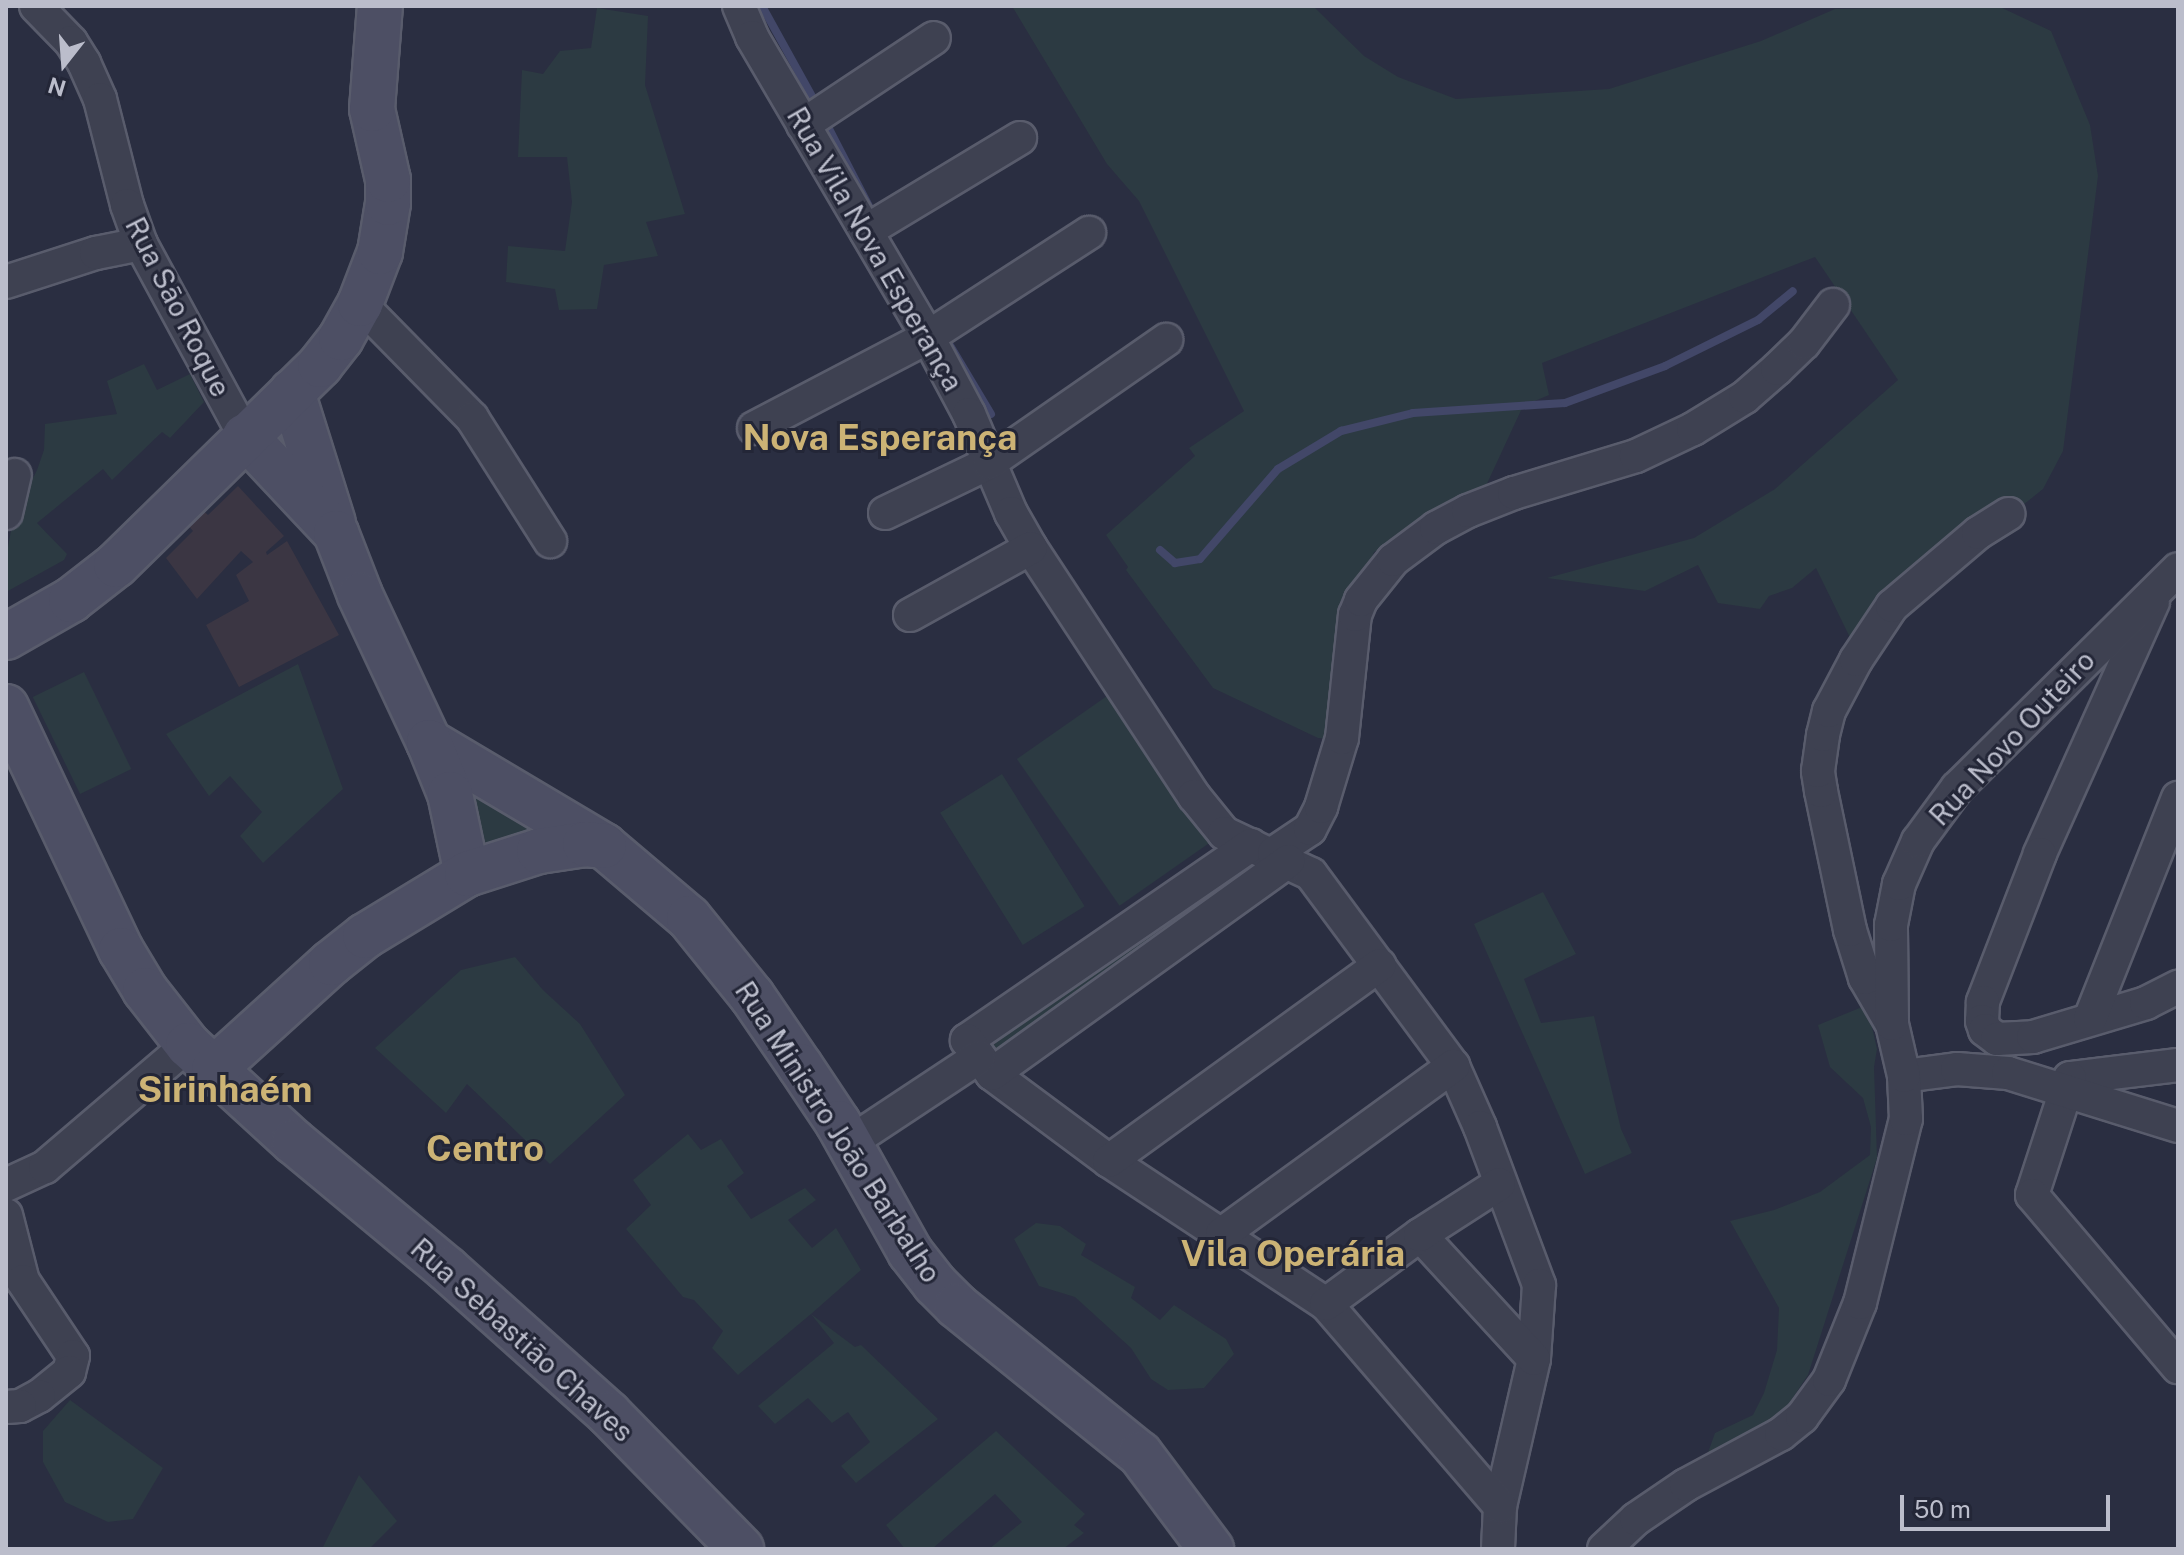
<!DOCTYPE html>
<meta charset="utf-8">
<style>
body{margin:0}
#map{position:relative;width:2184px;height:1555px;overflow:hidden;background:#2a2e41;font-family:"Public Sans",sans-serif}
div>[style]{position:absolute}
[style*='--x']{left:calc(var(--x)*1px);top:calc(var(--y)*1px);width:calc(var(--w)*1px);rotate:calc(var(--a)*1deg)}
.medical>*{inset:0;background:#3b3643}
.green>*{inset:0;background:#2c3a42;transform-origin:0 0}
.stream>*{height:8px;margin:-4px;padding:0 4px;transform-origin:4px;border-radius:4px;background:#424768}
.roads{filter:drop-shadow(2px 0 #595c6c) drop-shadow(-2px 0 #595c6c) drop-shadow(0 2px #595c6c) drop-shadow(0 -2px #595c6c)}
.street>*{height:32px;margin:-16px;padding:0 16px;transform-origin:16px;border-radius:16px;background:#3e4151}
.secondary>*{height:44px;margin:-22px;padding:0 22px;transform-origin:22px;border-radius:22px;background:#4d4f64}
span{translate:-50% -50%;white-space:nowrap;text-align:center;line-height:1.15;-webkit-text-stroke:6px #232637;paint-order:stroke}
.street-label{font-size:28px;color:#bbbdcb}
.district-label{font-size:36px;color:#ccb375;font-weight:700}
.frame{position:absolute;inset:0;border:8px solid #bbbdcb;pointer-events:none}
.north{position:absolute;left:24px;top:24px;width:80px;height:80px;-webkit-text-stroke:6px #232637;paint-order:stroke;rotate:197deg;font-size:22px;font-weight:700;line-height:32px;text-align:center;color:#bbbdcb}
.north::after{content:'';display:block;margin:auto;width:28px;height:36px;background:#bbbdcb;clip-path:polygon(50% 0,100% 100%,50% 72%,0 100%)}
.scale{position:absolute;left:1900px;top:1495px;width:210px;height:36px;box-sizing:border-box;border:4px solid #bbbdcb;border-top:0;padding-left:10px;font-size:24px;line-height:28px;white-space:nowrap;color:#bbbdcb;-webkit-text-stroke:6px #232637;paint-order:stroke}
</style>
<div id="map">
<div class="medical">
<i style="clip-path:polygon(238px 486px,284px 536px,266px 552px,267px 555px,287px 541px,339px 635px,239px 687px,206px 625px,249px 601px,236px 575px,253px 562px,241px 551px,197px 599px,166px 558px,193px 531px,185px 522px,200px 508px,208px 515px)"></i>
</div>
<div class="green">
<i style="clip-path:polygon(1012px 6px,1313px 6px,1364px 56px,1398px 77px,1456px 99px,1609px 89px,1761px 41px,1835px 9px,1998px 6px,2051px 31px,2090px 125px,2098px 176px,2063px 451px,2043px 489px,1994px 528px,1862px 662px,1816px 568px,1792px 588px,1769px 596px,1760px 609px,1718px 603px,1698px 565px,1645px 591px,1547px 578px,1694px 538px,1775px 489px,1898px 380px,1815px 257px,1542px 363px,1549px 395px,1523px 406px,1478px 503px,1374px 552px,1339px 648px,1348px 740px,1318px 738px,1213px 688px,1126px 570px,1128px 567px,1106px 535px,1195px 456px,1189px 448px,1244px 411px,1139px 201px,1107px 164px)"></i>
<i style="clip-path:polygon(597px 8px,648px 16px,645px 85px,685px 214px,646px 222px,658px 256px,604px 265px,597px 309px,559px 310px,555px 289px,506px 282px,508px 246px,565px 251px,572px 202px,567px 157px,518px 157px,522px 70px,543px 74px,560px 51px,591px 48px)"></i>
<i style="clip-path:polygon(144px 364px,157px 390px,190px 374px,204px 402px,170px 438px,162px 432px,112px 480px,103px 469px,37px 523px,67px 554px,64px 560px,6px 592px,6px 558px,12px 525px,22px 485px,32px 480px,37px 470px,44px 450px,45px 424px,117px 414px,107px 381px)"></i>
<i style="clip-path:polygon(298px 664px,343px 789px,263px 863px,240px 836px,262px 812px,230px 776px,209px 796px,166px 734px)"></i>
<i style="left:84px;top:672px;width:108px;height:57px;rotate:64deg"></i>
<i style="left:1107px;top:696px;width:179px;height:110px;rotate:55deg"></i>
<i style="clip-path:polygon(454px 771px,558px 832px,472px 860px)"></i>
<i style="left:1002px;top:774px;width:156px;height:73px;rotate:58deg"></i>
<i style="clip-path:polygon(1543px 892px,1576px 954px,1524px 979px,1541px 1023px,1594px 1016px,1621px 1129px,1632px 1153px,1585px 1174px,1474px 924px)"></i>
<i style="left:1188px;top:893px;width:41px;height:259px;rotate:52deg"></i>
<i style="clip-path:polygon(515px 957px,543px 990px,580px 1024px,625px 1095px,550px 1164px,467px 1084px,446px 1113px,375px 1048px,461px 970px)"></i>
<i style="clip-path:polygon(1867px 1005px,1877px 1049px,1874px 1067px,1877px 1158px,1808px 1375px,1778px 1420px,1705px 1461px,1715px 1433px,1753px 1415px,1764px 1393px,1777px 1350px,1779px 1308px,1730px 1221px,1774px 1210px,1820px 1192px,1870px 1155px,1871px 1127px,1863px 1098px,1830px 1067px,1818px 1025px)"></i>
<i style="clip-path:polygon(688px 1134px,701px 1150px,721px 1139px,744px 1173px,727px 1186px,751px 1219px,805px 1188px,816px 1200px,788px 1220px,812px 1248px,836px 1228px,861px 1270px,811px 1314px,855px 1347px,861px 1345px,938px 1419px,856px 1483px,841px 1466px,870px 1442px,848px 1412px,832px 1423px,808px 1398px,775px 1424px,758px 1406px,834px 1343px,811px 1314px,738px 1375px,712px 1348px,723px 1331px,694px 1300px,683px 1297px,626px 1229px,651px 1205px,633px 1180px)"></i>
<i style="clip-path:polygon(1036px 1223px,1060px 1226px,1086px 1244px,1081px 1255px,1135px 1287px,1131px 1298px,1160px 1320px,1174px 1305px,1226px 1339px,1234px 1354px,1204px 1388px,1168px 1390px,1151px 1379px,1131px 1348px,1075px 1297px,1039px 1286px,1014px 1239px)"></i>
<i style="clip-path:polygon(70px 1400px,163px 1468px,133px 1519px,108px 1522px,65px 1502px,43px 1462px,43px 1431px)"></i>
<i style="clip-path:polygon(996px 1431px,1085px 1514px,1074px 1525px,1084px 1533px,1063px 1549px,989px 1549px,1022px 1522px,995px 1494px,932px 1549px,905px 1549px,886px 1525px)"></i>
<i style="clip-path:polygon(359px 1475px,397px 1521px,369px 1549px,322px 1549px)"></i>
</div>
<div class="stream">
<i style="--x:762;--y:6;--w:115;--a:61"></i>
<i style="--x:824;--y:119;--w:102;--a:62.7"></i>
<i style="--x:948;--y:342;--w:84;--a:59.2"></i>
<i style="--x:1160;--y:550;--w:20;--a:41"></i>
<i style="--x:1175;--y:563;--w:25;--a:-9"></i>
<i style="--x:1200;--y:559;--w:119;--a:-49.1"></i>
<i style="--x:1278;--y:469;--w:74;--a:-31.1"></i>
<i style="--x:1341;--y:431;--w:74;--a:-14"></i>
<i style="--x:1413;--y:413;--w:152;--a:-3.8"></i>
<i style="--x:1565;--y:403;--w:107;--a:-20.3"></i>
<i style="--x:1665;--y:366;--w:104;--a:-26.3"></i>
<i style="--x:1758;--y:320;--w:45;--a:-39.6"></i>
</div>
<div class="roads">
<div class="street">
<i style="--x:36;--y:6;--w:50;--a:45.8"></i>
<i style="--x:71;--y:42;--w:25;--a:58"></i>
<i style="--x:84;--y:63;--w:39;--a:66"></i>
<i style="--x:100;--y:99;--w:109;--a:75.7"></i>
<i style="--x:127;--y:205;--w:41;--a:70.3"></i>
<i style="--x:141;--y:244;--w:218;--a:61.6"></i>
<i style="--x:739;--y:6;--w:34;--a:67"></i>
<i style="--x:752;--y:37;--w:348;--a:59.6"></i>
<i style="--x:928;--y:337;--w:87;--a:62"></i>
<i style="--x:969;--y:414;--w:108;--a:67"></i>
<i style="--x:1011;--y:513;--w:40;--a:60.3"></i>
<i style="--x:1031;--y:548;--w:297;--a:56.7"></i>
<i style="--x:1194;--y:796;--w:48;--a:51"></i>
<i style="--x:1224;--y:833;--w:96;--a:25.2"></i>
<i style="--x:1311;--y:874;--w:239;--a:53.5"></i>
<i style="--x:1453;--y:1066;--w:67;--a:66.1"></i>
<i style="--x:1480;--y:1127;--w:169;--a:69.5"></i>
<i style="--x:1539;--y:1285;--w:74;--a:93.9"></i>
<i style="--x:1534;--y:1359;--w:151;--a:103"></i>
<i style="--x:1500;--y:1506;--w:43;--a:92.7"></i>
<i style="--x:803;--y:125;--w:157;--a:-33.6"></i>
<i style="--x:866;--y:231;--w:180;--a:-31.1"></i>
<i style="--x:6;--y:282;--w:95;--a:-17.9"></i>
<i style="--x:96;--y:253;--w:46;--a:-11.3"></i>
<i style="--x:360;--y:304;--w:160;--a:45.5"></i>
<i style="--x:472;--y:418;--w:146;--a:57.6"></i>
<i style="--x:754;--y:428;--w:196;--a:-27.6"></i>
<i style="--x:928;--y:337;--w:192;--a:-32.9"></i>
<i style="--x:6;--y:513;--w:39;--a:-77"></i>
<i style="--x:885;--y:513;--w:115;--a:-25.7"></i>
<i style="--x:989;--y:463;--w:216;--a:-34.8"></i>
<i style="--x:2153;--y:602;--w:276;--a:114.2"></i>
<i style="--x:2040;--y:854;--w:159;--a:111.1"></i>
<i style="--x:1983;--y:1002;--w:19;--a:93"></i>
<i style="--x:1982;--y:1021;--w:9;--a:72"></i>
<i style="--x:1985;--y:1030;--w:15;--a:37"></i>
<i style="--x:1997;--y:1039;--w:36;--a:-3"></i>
<i style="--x:2033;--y:1037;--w:118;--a:-16.7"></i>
<i style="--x:2146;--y:1003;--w:36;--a:-27"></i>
<i style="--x:910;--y:615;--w:138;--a:-29"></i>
<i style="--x:1251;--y:845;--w:345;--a:145.5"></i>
<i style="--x:967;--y:1040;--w:42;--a:53.7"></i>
<i style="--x:992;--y:1074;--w:146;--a:36.6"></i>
<i style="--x:1109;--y:1161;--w:260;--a:33.4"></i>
<i style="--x:1326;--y:1304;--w:267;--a:49.3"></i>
<i style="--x:1274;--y:853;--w:43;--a:-33.7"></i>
<i style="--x:1310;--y:829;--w:25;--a:-63"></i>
<i style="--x:1321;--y:807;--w:72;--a:-73.1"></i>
<i style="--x:1342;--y:738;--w:124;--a:-84"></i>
<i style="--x:1355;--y:615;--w:16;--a:-68"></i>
<i style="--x:1361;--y:600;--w:51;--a:-51.3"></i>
<i style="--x:1393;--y:560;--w:54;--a:-36.7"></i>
<i style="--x:1436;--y:528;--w:36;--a:-28"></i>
<i style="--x:1468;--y:511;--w:49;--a:-21.4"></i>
<i style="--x:1514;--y:493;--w:127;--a:-16.9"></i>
<i style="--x:1636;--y:456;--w:63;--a:-25.3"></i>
<i style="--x:1693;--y:429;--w:61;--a:-31.6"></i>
<i style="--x:1745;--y:397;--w:43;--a:-41.2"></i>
<i style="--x:1777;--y:369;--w:37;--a:-44"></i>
<i style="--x:1804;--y:343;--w:48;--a:-52.7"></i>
<i style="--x:2090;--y:1019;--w:238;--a:-68.3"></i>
<i style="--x:1890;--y:1021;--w:50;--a:-120.2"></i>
<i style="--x:1865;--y:978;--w:50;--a:-107.4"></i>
<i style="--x:1850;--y:930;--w:142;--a:-101.8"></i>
<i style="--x:1821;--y:791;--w:20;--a:-99"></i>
<i style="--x:1818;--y:771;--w:36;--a:-82"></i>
<i style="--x:1823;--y:735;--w:25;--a:-76"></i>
<i style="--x:1829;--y:711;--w:58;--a:-62.1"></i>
<i style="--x:1856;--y:660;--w:65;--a:-56.3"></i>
<i style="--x:1892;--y:606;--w:113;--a:-40.3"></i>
<i style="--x:1978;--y:533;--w:36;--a:-32"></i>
<i style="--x:2178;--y:1065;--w:109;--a:173.1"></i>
<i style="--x:2070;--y:1078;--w:123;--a:108"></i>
<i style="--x:2032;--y:1195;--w:226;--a:49.7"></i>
<i style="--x:992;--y:1074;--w:365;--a:-35.7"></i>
<i style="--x:1904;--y:1076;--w:53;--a:-7.5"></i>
<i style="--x:1957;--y:1069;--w:51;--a:4.5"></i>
<i style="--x:2008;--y:1073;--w:178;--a:17.3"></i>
<i style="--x:849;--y:1143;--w:156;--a:-33.5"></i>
<i style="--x:1109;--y:1161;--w:334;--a:-35.9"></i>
<i style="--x:6;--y:1185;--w:43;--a:-24.8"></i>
<i style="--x:45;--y:1167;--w:188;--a:-40.5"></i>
<i style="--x:6;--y:1215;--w:68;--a:75.6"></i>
<i style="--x:23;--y:1281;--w:90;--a:56.3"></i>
<i style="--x:73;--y:1356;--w:16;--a:104"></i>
<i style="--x:69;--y:1372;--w:38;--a:141"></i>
<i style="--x:39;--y:1396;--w:21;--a:152"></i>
<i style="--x:20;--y:1406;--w:14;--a:176"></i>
<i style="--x:1222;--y:1234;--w:286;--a:-36"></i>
<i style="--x:1420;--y:1235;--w:168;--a:47.4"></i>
<i style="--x:1326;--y:1304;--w:117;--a:-36.3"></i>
<i style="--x:1420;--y:1235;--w:94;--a:-32.8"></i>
<i style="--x:1604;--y:1549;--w:44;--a:-43.2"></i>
<i style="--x:1636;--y:1519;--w:60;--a:-34.2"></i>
<i style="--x:1686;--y:1485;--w:108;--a:-28.2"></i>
<i style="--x:1781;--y:1434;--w:27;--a:-39"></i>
<i style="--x:1802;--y:1417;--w:46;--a:-53.9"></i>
<i style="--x:1829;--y:1380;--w:83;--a:-68.1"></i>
<i style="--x:1860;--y:1303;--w:190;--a:-76"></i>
<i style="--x:1906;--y:1119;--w:43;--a:-92.7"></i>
<i style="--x:1904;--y:1076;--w:53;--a:-103"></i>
<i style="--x:1892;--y:1024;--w:99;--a:-90.6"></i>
<i style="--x:1891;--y:925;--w:42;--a:-79"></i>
<i style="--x:1899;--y:884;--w:47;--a:-66.2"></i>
<i style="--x:1918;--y:841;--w:66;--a:-53.7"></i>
<i style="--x:1957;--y:788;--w:311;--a:-44.7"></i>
</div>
<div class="secondary">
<i style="--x:292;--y:392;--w:137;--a:72.6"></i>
<i style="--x:245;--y:436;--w:133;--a:46.8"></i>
<i style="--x:336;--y:533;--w:66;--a:68.8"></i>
<i style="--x:360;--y:595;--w:162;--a:64.9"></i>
<i style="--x:429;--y:742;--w:204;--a:30.7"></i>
<i style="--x:604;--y:846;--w:111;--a:40.3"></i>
<i style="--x:689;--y:918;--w:100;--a:51.1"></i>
<i style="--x:752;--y:996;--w:85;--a:55.6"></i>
<i style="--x:800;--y:1066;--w:69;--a:56.3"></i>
<i style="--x:838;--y:1123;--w:148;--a:60.8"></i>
<i style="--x:910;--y:1252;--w:41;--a:52"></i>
<i style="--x:935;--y:1284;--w:31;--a:45"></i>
<i style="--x:957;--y:1306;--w:235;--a:39"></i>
<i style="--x:1140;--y:1454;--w:119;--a:53.2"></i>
<i style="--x:6;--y:637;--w:75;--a:-29.6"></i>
<i style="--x:71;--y:600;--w:57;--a:-37.9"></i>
<i style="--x:116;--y:565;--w:286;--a:-44.4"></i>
<i style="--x:320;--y:365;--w:34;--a:-52"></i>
<i style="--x:341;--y:338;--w:39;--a:-61"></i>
<i style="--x:360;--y:304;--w:56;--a:-69"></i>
<i style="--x:380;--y:252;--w:50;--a:-80.7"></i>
<i style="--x:388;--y:203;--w:23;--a:-90"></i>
<i style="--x:388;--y:180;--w:73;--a:-102.7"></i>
<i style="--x:372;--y:109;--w:103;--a:-85.6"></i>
<i style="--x:6;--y:707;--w:269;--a:64.7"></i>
<i style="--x:121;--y:950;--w:47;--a:59"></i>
<i style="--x:145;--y:990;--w:70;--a:52"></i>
<i style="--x:188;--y:1045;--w:144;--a:42.5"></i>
<i style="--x:294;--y:1142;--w:199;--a:39.7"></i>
<i style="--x:447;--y:1269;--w:217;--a:41.8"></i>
<i style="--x:609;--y:1414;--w:189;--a:45.6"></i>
<i style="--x:429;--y:742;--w:56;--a:68"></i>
<i style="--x:450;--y:794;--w:82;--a:78"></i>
<i style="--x:214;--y:1069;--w:158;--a:-42.2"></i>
<i style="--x:331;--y:963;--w:43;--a:-38.5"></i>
<i style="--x:365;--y:936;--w:119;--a:-31.3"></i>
<i style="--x:467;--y:874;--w:76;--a:-17.7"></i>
<i style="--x:539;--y:851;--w:47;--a:-8.7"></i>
<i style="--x:585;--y:844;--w:19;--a:6"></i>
</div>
</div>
<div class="street-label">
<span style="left:875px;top:249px;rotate:60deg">Rua Vila Nova Esperança</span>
<span style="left:178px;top:307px;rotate:63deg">Rua São Roque</span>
<span style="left:2012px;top:738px;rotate:-47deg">Rua Novo Outeiro</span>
<span style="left:838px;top:1132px;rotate:57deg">Rua Ministro João Barbalho</span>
<span style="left:522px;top:1340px;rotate:42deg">Rua Sebastião Chaves</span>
</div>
<div class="district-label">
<span style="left:880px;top:438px">Nova Esperança</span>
<span style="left:225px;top:1090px">Sirinhaém</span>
<span style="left:485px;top:1149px">Centro</span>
<span style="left:1293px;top:1254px">Vila Operária</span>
</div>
<div class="frame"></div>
<div class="north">N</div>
<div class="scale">50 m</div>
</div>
